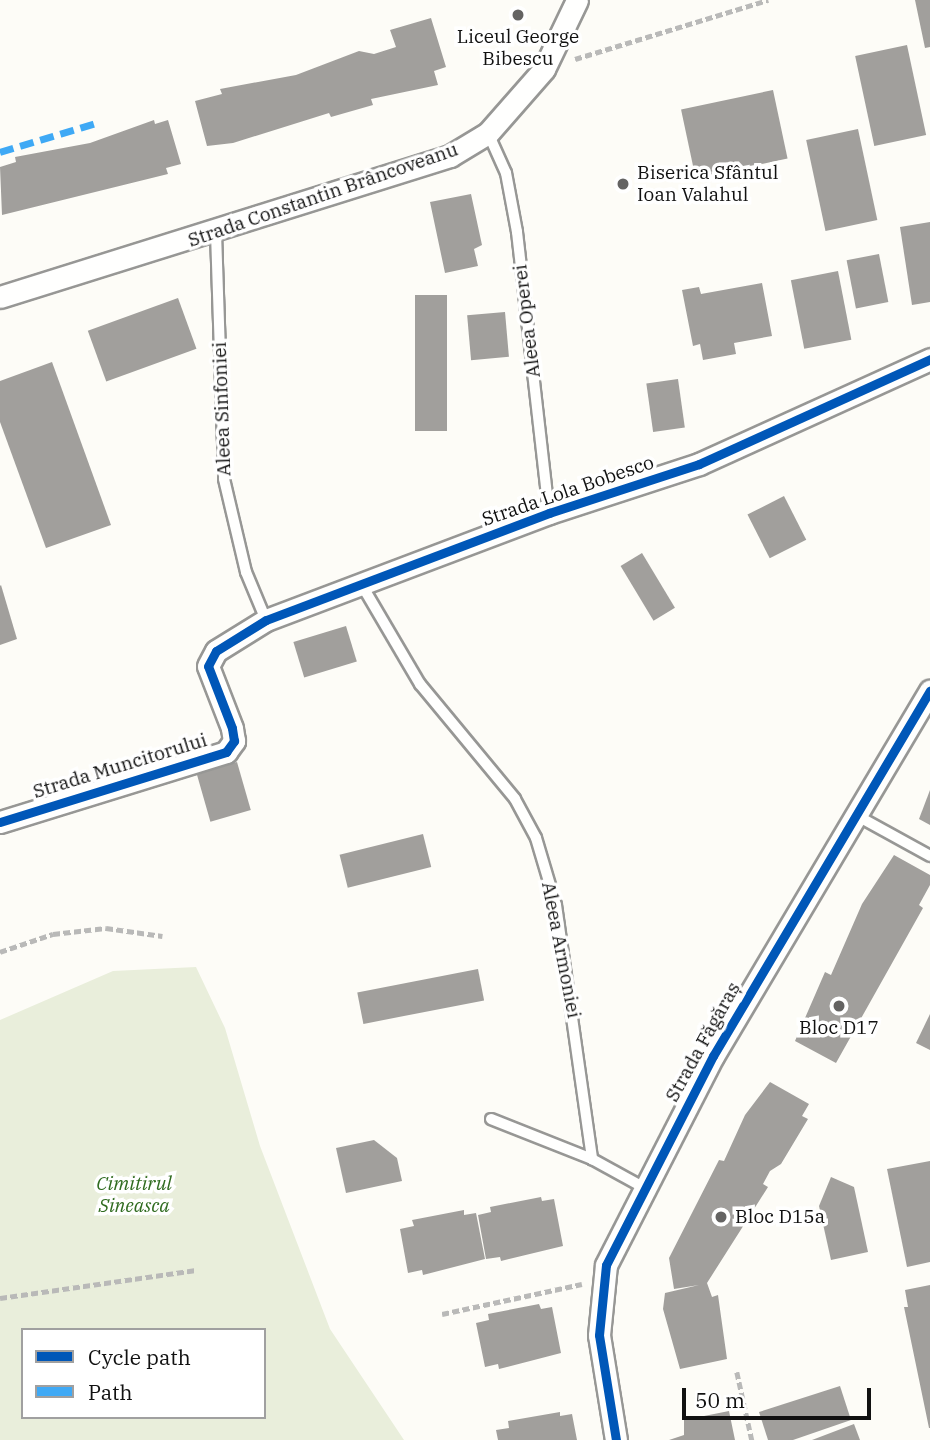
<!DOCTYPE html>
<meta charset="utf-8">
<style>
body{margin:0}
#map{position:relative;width:930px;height:1440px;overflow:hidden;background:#fdfcf7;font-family:"IBM Plex Serif",serif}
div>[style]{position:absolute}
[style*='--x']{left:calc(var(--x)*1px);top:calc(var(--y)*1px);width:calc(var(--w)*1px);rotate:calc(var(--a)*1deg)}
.cemetery>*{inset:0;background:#e9eedb}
.building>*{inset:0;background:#a19f9c;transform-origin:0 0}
.path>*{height:4.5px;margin-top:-2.25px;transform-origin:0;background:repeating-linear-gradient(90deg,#b9b9b8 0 7px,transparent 0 10.5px)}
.roads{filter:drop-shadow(2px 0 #979795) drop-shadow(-2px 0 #979795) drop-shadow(0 2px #979795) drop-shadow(0 -2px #979795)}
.service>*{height:10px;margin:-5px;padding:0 5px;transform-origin:5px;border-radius:5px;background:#fffffe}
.minor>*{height:21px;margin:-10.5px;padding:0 10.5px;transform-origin:10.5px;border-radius:10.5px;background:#fffffe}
.quiet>*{height:7px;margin-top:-3.5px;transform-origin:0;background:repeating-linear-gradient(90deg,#3fa9f5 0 14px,transparent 0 21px)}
.cycleway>*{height:9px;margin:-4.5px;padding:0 4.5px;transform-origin:4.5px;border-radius:4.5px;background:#0057b8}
.dots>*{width:19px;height:19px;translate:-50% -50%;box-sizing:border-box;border:4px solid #fff;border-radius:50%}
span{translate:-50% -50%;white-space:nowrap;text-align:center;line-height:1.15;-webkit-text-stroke:7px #fff;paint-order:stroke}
.poi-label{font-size:19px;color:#111}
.left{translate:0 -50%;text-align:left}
.street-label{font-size:19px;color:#111}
.park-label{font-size:19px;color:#2f6b1f;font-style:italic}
.legend{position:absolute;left:21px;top:1328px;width:245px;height:91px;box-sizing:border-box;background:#fff;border:2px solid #a0a0a0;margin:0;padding:9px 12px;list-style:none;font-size:21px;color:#111}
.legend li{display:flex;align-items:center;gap:14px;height:35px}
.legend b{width:35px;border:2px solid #a0a0a0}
.scale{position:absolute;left:682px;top:1388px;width:189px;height:32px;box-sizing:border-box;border:4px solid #111;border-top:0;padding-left:9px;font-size:21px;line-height:24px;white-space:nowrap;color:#111;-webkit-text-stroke:5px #fff;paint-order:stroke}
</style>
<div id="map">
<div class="cemetery">
<i style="clip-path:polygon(evenodd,196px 967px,225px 1028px,260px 1146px,330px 1329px,404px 1440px,0 1440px,0 1020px,113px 971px,196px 967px,23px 1330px,264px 1330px,264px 1417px,23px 1417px,23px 1330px)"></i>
</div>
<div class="building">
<i style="clip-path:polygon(915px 0,930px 0,930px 47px,925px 48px)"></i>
<i style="clip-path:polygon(431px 18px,446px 67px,434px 71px,438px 85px,371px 99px,373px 105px,331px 117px,329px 113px,233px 143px,207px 146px,195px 101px,222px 94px,220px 89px,296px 75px,359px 51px,374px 54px,396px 47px,390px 30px)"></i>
<i style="left:907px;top:45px;width:92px;height:53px;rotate:78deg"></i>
<i style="left:773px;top:90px;width:70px;height:94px;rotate:78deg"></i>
<i style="clip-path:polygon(154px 120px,155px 124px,168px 120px,181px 164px,166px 168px,168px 174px,2px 215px,0 167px,16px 162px,15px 157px,90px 143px)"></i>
<i style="left:858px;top:129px;width:93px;height:53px;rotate:78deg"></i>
<i style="clip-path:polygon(471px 194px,482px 245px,474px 249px,478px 266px,445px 273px,430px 202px)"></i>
<i style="clip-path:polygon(930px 222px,930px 302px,912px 305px,900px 227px)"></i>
<i style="left:879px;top:254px;width:49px;height:33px;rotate:79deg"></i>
<i style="left:838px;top:271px;width:70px;height:48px;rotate:79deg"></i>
<i style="clip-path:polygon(762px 283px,772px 336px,734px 343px,736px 354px,703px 360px,700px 344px,693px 346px,682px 290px,699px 287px,701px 294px)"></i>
<i style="left:415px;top:295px;width:32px;height:136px"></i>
<i style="left:178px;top:298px;width:54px;height:96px;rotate:70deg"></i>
<i style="left:505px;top:312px;width:45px;height:38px;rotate:85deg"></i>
<i style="clip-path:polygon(52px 362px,111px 525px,46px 548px,0 422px,0 381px)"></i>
<i style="left:678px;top:379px;width:49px;height:32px;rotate:82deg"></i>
<i style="left:784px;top:496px;width:49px;height:41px;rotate:63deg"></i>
<i style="left:642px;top:553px;width:64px;height:25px;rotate:59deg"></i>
<i style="clip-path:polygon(1px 585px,17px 639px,0 645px,0 586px)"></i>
<i style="left:346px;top:626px;width:37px;height:55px;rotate:73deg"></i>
<i style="left:237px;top:762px;width:50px;height:42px;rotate:74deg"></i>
<i style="clip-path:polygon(930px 790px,930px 825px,919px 819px)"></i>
<i style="left:423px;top:834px;width:34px;height:86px;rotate:76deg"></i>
<i style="clip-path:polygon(894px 855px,930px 875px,930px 885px,919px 905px,923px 908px,836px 1063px,795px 1041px,825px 972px,831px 975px,862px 904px)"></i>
<i style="left:478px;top:969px;width:32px;height:123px;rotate:79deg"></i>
<i style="clip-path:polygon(930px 1014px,930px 1050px,916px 1043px)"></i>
<i style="clip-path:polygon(770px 1082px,809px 1104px,802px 1116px,808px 1119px,781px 1164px,770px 1171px,763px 1184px,768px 1187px,707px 1283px,712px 1297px,718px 1295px,727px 1359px,680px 1369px,663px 1309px,665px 1293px,699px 1285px,674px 1289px,669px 1258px,719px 1160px,724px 1161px,745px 1115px)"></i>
<i style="clip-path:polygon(374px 1140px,397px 1158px,402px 1181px,346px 1193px,336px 1148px)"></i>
<i style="clip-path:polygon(930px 1161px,930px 1262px,907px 1267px,887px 1169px)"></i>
<i style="clip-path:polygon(831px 1177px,854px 1187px,868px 1252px,831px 1260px,819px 1206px)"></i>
<i style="clip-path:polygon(541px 1197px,542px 1201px,554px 1199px,563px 1246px,501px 1261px,500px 1257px,486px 1259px,478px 1215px,491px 1212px,490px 1207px)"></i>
<i style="clip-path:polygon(464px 1210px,464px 1215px,476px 1213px,485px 1259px,423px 1275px,422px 1270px,408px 1273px,400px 1229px,414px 1226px,412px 1220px)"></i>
<i style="clip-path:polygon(930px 1285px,930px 1428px,929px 1428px,904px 1307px,908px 1307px,905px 1290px)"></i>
<i style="clip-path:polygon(539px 1304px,541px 1309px,552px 1307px,561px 1353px,499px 1369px,498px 1364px,485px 1367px,476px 1323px,489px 1320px,488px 1314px)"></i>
<i style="clip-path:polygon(840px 1386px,851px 1420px,793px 1440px,768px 1440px,759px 1412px)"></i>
<i style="clip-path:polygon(729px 1411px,735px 1440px,669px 1440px,684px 1435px,684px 1420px)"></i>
<i style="clip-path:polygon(560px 1412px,560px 1416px,572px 1414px,577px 1440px,498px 1440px,496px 1430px,509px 1428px,508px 1421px)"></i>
<i style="clip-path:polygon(854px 1424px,860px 1440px,812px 1440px)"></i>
</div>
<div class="path">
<i style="--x:575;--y:59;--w:202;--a:-17"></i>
<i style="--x:0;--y:952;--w:56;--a:-18.8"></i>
<i style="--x:53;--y:934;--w:53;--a:-6.5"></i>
<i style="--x:106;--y:928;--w:57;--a:8.1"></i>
<i style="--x:0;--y:1298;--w:198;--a:-8.1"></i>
<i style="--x:442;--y:1314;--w:143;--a:-12.1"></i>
<i style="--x:737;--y:1372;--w:70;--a:77.6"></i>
</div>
<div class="roads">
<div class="service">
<i style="--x:488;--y:133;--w:44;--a:65.8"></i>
<i style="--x:506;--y:173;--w:60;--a:79.4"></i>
<i style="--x:517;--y:232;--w:283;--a:83.5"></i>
<i style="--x:216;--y:233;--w:246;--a:88.1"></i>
<i style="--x:224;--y:479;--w:96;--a:76.7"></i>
<i style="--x:246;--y:572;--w:52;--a:67.4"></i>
<i style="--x:363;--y:587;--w:113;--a:59.6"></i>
<i style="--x:420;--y:684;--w:149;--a:50.4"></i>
<i style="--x:515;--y:799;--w:44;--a:61.7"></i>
<i style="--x:536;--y:838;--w:70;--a:73.4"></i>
<i style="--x:556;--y:905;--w:257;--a:81.9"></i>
<i style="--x:854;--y:814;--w:87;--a:28.9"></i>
<i style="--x:491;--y:1119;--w:109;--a:21.6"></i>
<i style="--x:592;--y:1159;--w:58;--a:28.8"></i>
</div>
<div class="minor">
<i style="--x:0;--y:297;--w:472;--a:-17.4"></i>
<i style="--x:450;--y:156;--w:44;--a:-31.2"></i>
<i style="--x:488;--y:133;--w:85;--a:-48.8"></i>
<i style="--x:544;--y:69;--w:76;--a:-64.4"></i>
<i style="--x:0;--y:822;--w:237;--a:-17.2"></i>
<i style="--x:226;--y:752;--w:14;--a:-54"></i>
<i style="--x:234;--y:741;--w:13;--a:-99"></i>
<i style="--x:232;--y:728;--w:66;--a:-111.2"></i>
<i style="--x:208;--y:666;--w:17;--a:-62"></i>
<i style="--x:216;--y:651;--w:59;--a:-31.8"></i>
<i style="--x:266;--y:620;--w:303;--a:-20.7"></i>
<i style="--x:549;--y:513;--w:158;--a:-18.1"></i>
<i style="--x:699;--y:464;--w:254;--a:-24.4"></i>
<i style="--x:616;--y:1440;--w:106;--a:-99.2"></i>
<i style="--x:599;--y:1335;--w:70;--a:-84.3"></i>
<i style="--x:606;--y:1265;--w:235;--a:-62.9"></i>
<i style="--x:713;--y:1056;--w:425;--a:-59.3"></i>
</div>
</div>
<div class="quiet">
<i style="--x:0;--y:152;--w:100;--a:-16.8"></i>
</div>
<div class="cycleway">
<i style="--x:0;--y:822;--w:237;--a:-17.2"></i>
<i style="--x:226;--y:752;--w:14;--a:-54"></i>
<i style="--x:234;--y:741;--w:13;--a:-99"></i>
<i style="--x:232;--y:728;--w:66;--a:-111.2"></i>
<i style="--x:208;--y:666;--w:17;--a:-62"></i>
<i style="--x:216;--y:651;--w:59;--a:-31.8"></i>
<i style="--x:266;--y:620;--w:303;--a:-20.7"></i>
<i style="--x:549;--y:513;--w:158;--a:-18.1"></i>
<i style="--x:699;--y:464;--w:254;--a:-24.4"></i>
<i style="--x:616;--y:1440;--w:106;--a:-99.2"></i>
<i style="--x:599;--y:1335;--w:70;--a:-84.3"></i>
<i style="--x:606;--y:1265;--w:235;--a:-62.9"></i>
<i style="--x:713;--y:1056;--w:425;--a:-59.3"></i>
</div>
<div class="dots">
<i style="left:518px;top:15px;background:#646362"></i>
<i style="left:623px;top:184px;background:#646362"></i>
<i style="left:839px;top:1006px;background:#646362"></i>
<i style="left:721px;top:1217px;background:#646362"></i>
</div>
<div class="poi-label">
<span style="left:518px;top:48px">Liceul George<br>Bibescu</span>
<span class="left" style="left:637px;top:184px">Biserica Sfântul<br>Ioan Valahul</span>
<span style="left:839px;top:1028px">Bloc D17</span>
<span class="left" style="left:735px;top:1217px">Bloc D15a</span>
</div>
<div class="street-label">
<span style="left:323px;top:195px;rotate:-19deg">Strada Constantin Brâncoveanu</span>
<span style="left:527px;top:321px;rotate:-97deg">Aleea Operei</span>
<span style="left:222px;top:409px;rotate:-92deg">Aleea Sinfoniei</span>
<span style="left:568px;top:491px;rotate:-19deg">Strada Lola Bobesco</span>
<span style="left:120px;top:766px;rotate:-17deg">Strada Muncitorului</span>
<span style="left:561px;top:950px;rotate:79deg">Aleea Armoniei</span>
<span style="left:703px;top:1042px;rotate:-61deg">Strada Făgăraș</span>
</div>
<div class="park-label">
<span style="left:134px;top:1195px">Cimitirul<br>Sineasca</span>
</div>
<ul class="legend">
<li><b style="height:9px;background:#0057b8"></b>Cycle path</li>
<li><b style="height:9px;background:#3fa9f5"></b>Path</li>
</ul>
<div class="scale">50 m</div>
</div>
